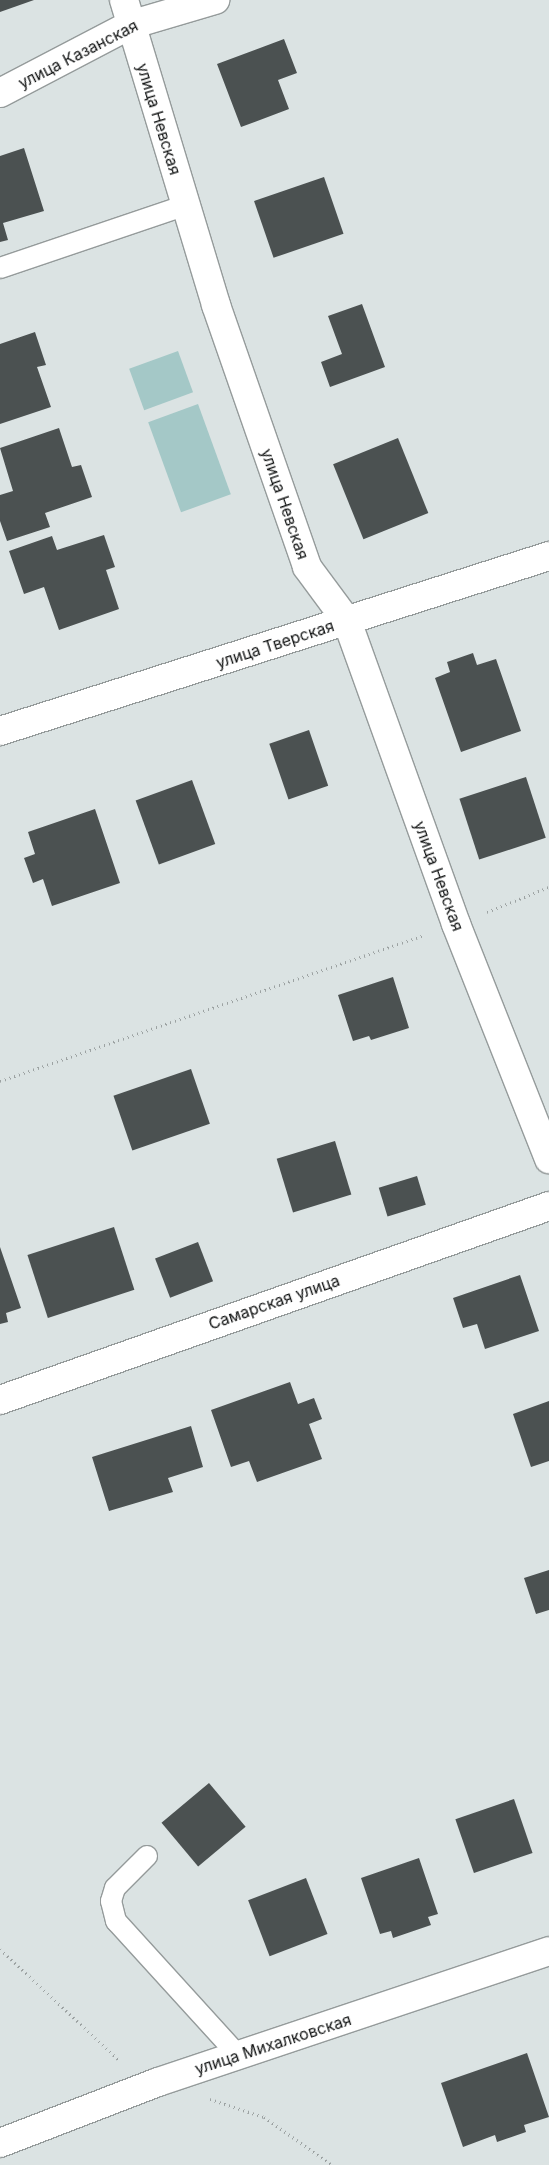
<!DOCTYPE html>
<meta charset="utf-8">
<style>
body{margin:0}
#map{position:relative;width:549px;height:2165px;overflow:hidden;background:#dbe3e3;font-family:Inter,sans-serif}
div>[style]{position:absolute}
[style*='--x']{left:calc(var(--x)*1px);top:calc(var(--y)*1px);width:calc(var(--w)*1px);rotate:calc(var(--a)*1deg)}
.green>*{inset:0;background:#a4c8c7;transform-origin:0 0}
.building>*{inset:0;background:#4b5151;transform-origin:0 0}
.path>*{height:3px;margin-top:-1.5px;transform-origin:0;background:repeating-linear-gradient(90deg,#9ca2a2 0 1px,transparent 0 5px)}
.roads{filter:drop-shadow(1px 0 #959b9b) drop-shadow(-1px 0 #959b9b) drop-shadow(0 1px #959b9b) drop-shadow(0 -1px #959b9b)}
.service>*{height:20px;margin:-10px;padding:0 10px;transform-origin:10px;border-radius:10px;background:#fff}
.minor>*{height:28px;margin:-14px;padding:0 14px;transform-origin:14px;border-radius:14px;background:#fff}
span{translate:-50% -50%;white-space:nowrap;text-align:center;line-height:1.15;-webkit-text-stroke:5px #fff;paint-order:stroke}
.street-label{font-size:16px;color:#101212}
</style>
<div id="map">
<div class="green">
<i style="left:178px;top:351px;width:44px;height:52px;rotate:70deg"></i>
<i style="left:198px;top:404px;width:96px;height:53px;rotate:70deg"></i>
</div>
<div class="building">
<i style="clip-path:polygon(0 0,34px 0,0 12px)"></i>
<i style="clip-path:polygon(284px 39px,297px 73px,278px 80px,289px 109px,241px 127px,217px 64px)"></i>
<i style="clip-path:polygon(24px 148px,44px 211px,3px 223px,8px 240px,0 242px,0 156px)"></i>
<i style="left:324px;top:177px;width:60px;height:74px;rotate:71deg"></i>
<i style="clip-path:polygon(362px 304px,385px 367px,330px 387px,321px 362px,342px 354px,328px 316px)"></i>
<i style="clip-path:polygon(35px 332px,46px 365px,37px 367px,51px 407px,0 424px,0 344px)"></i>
<i style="clip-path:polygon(59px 428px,72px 467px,81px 465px,92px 497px,45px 513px,50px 527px,7px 541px,0 521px,0 495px,13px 491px,0 448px)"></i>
<i style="left:398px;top:438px;width:81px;height:70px;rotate:68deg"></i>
<i style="clip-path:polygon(104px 535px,115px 567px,106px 570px,119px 609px,59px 630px,44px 587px,24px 594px,9px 551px,52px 536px,57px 550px)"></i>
<i style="clip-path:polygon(473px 653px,477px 665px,496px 659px,521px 731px,461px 752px,435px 678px,450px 672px,447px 662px)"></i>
<i style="left:309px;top:730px;width:59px;height:42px;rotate:71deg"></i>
<i style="left:526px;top:777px;width:64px;height:70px;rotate:72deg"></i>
<i style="left:192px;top:780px;width:68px;height:60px;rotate:70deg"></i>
<i style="clip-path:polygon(95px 809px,120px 883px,52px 906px,43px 879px,33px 883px,24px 858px,35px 854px,28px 832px)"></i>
<i style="clip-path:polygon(393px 977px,409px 1028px,371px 1040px,369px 1036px,353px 1041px,338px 995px)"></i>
<i style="left:191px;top:1069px;width:58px;height:82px;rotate:71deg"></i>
<i style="left:335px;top:1141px;width:56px;height:61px;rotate:73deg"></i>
<i style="left:417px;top:1176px;width:30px;height:40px;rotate:73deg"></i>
<i style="left:114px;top:1227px;width:66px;height:91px;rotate:72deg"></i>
<i style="left:198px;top:1242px;width:42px;height:46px;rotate:69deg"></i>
<i style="clip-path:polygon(0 1247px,21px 1308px,6px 1313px,8px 1322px,0 1324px)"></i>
<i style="clip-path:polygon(520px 1275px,539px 1331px,485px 1349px,477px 1324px,463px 1328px,453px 1298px)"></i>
<i style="clip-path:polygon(290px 1382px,298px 1404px,314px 1398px,322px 1419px,309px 1424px,322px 1459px,257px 1482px,249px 1461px,231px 1467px,211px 1410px)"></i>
<i style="clip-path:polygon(549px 1401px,549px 1461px,531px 1467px,513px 1414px)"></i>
<i style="clip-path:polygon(191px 1426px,203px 1467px,168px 1478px,173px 1492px,109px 1511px,92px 1457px)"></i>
<i style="clip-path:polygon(549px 1570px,549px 1610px,536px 1614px,524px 1578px)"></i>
<i style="left:209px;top:1783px;width:57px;height:62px;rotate:50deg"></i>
<i style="left:514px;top:1799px;width:57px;height:62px;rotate:71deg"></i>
<i style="clip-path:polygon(419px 1858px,438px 1914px,428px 1917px,431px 1925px,393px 1938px,391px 1931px,380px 1934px,361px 1878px)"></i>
<i style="left:306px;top:1878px;width:60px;height:62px;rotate:69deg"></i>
<i style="clip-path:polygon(527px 2053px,549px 2117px,524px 2125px,526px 2132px,497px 2142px,495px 2135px,463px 2147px,441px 2083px)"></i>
</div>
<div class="path">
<i style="--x:487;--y:912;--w:67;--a:-22"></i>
<i style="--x:0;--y:1081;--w:449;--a:-19"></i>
<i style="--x:0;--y:1949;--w:164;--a:43"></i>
<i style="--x:210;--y:2099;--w:57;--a:18.4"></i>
<i style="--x:264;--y:2117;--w:83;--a:35.2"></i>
</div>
<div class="roads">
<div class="service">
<i style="--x:0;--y:268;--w:196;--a:-18.7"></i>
<i style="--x:147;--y:1856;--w:45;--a:135"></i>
<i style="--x:115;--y:1888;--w:14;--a:107"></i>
<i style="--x:111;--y:1901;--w:21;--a:76"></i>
<i style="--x:116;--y:1921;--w:181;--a:47.7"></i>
</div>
<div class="minor">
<i style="--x:124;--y:0;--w:319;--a:73.2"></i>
<i style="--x:216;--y:305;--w:277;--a:70.8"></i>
<i style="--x:307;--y:567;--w:67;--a:53.5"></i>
<i style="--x:347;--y:621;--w:322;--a:70.2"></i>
<i style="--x:456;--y:924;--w:253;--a:68.4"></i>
<i style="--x:0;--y:93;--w:147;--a:-27.6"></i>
<i style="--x:130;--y:25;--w:89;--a:-16.4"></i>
<i style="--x:0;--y:731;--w:576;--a:-17.68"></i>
<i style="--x:0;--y:1400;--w:582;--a:-19.46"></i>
<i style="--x:0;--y:2143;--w:169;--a:-21.1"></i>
<i style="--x:158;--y:2082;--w:412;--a:-18.5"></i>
</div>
</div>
<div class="street-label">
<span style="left:78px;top:54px;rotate:-27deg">улица Казанская</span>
<span style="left:159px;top:119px;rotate:73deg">улица Невская</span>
<span style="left:285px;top:504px;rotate:71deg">улица Невская</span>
<span style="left:275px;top:644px;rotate:-18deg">улица Тверская</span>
<span style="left:439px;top:876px;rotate:70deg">улица Невская</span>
<span style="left:274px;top:1302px;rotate:-19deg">Самарская улица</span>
<span style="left:273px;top:2044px;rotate:-18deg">улица Михалковская</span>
</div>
</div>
